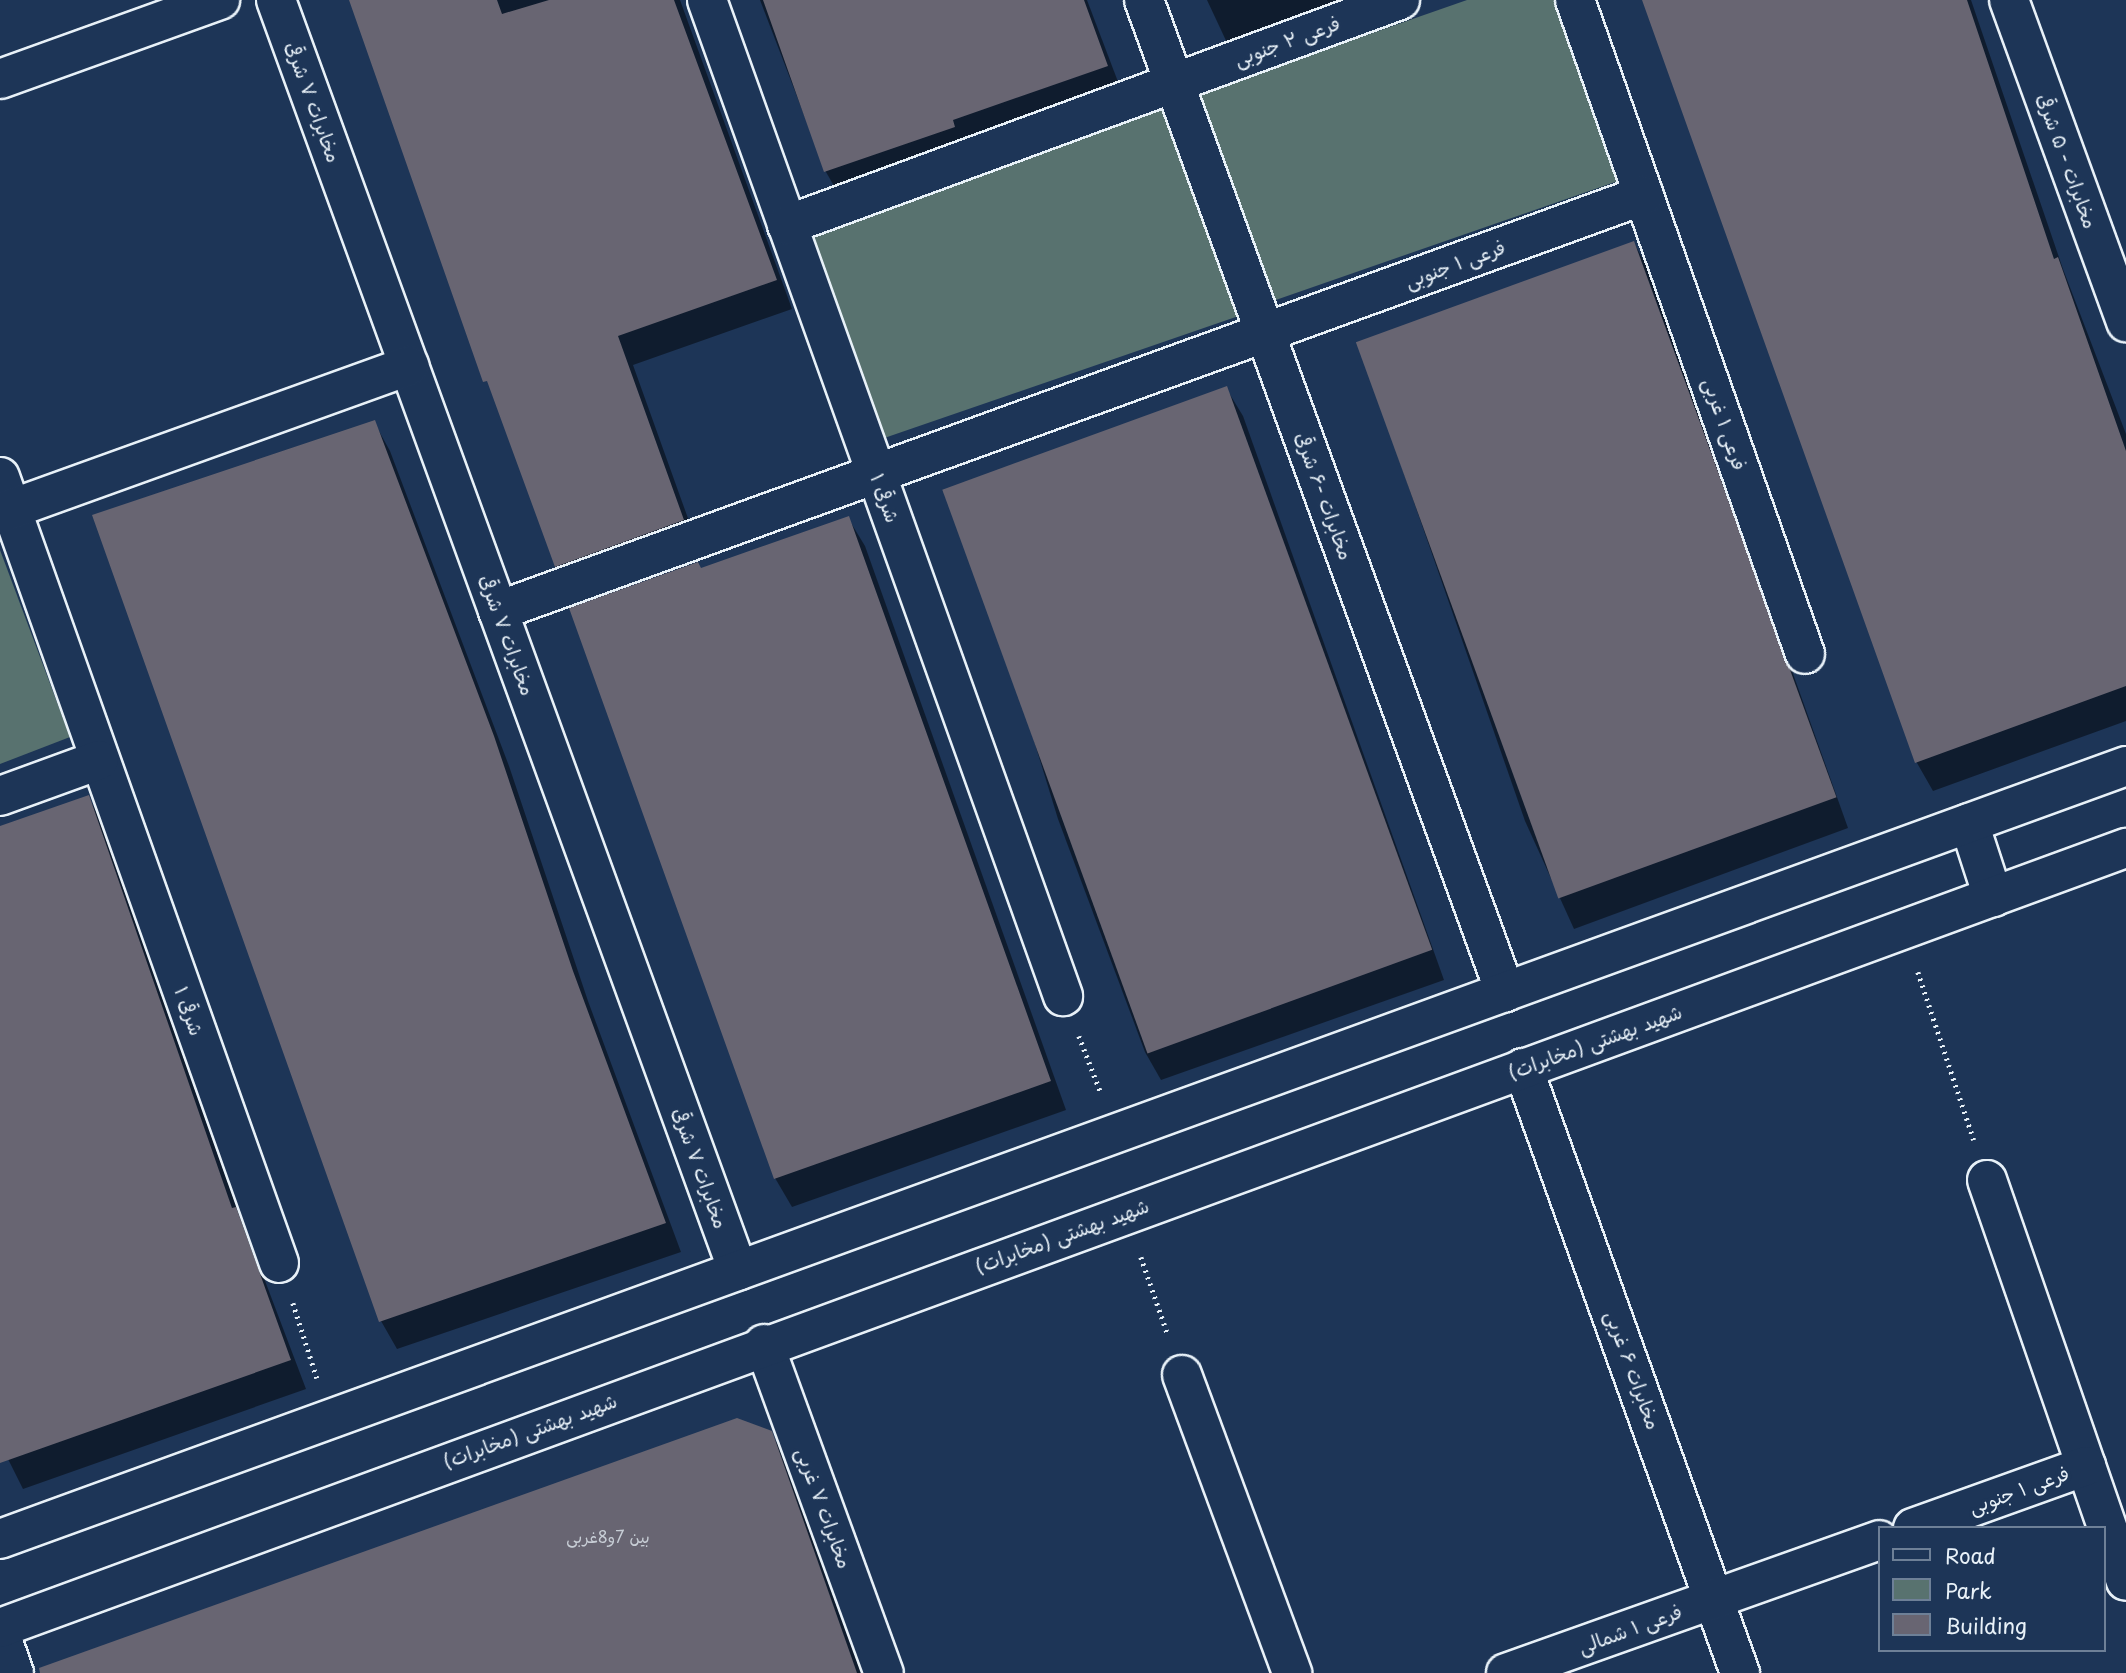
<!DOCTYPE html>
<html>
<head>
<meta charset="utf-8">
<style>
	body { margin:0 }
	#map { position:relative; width:2126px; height:1673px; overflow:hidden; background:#1d3557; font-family:"Playpen Sans","Playpen Sans Arabic",sans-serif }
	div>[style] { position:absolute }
	.green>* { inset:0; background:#58726f; transform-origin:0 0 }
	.shadow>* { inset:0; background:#0007 }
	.building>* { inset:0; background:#686572; transform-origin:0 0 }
	.path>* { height:4.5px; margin-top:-2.25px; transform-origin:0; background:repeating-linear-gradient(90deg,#e8f1f8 0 2px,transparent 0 7px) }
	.roads { filter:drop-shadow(2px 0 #e8f1f8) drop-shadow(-2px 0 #e8f1f8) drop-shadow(0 2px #e8f1f8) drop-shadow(0 -2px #e8f1f8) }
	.street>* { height:38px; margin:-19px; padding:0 19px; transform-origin:19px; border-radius:19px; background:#1d3557 }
	.secondary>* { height:38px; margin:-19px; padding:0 19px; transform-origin:19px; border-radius:19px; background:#1d3557 }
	span { translate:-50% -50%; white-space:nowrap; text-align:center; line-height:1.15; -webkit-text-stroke:7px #1d3557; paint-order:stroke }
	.number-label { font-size:16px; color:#c8ced6 }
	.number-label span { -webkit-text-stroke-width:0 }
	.street-label { font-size:19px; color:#e8f1f8 }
	.legend { position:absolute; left:1878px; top:1526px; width:228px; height:126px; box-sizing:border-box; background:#1d3557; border:2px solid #6e8097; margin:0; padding:9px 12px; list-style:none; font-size:21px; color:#e8f1f8 }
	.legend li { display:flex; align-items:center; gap:14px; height:35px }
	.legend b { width:35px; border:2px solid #6e8097 }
</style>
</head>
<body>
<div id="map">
	<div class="green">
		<i style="clip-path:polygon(1467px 0,1558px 0,1621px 180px,1264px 304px,1192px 96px)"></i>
		<i style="left:1167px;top:108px;width:220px;height:377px;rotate:71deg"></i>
		<i style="clip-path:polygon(0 550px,70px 737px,0 764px)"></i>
	</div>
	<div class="shadow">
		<i style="clip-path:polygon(351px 0,680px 0,792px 309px,633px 365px,699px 549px,573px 595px,556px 566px)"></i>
		<i style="clip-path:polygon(760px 0,1087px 0,1123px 95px,842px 200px,826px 172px)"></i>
		<i style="clip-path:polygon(1207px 0,1417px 0,1236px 62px)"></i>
		<i style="clip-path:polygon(1644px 0,1971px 0,2063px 269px,2126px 434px,2126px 721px,1933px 791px,1917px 763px)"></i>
		<i style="clip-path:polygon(1634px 243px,1650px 272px,1848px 828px,1574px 929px,1525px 821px,1359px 344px)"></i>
		<i style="clip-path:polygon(1226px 388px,1243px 416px,1444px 980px,1161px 1080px,1145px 1052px,1058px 819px,1031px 731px)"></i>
		<i style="clip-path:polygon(374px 422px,390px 451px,509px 766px,588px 1001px,681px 1252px,397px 1349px,381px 1321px,94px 516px)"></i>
		<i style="clip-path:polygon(848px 518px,865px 546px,1066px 1110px,792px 1207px,775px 1178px)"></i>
		<i style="clip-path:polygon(88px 797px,104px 825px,242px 1220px,306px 1389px,23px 1489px,0 1443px,0 828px)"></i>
		<i style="clip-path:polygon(771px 1433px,803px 1487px,867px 1673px,95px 1673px)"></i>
	</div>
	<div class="building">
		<i style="clip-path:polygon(349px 0,497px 0,502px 14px,549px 0,674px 0,777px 280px,618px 336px,684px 520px,555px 567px,487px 381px,483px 382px)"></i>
		<i style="clip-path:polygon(763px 0,1084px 0,1108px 66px,953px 120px,955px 127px,824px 172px)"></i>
		<i style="clip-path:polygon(1642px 0,1967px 0,2054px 259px,2058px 257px,2126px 451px,2126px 686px,1915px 763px)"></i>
		<i style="left:1634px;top:241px;width:592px;height:296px;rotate:70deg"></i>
		<i style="left:1227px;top:386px;width:600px;height:303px;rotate:70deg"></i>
		<i style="clip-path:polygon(375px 420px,494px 736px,573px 971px,666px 1223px,379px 1322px,92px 515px)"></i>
		<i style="clip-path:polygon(849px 516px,1051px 1081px,774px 1179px,569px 608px,698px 562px,701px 568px)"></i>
		<i style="clip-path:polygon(89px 795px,232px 1208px,236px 1207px,291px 1360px,0 1463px,0 826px)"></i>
		<i style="clip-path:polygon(737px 1418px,772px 1431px,857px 1673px,40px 1673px,39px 1668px)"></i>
	</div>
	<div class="path">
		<i style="left:1918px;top:972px;width:177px;rotate:71.6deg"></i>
		<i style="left:1079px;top:1036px;width:61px;rotate:68.9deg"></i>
		<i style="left:1141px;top:1257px;width:83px;rotate:70.9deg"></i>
		<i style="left:293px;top:1303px;width:79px;rotate:72.3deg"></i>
	</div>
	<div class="roads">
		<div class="street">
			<i style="left:276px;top:0;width:1352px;rotate:70.02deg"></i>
			<i style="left:707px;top:0;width:1058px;rotate:70.33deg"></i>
			<i style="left:1144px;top:0;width:1056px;rotate:70deg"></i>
			<i style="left:1575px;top:0;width:693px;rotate:70.62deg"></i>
			<i style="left:2009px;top:0;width:343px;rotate:70deg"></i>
			<i style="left:0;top:79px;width:234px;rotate:-19.8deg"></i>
			<i style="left:787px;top:225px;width:653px;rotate:-20.16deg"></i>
			<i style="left:0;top:477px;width:834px;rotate:70.46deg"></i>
			<i style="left:0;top:513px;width:435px;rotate:-19.8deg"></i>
			<i style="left:498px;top:611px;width:1219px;rotate:-19.95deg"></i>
			<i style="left:0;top:796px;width:105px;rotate:-20deg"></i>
			<i style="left:1523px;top:1068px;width:643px;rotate:70.27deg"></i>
			<i style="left:1987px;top:1180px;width:424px;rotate:70.9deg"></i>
			<i style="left:764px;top:1344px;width:350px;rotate:70deg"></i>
			<i style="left:1182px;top:1375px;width:318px;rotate:69.7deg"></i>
			<i style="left:1913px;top:1528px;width:184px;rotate:-19.7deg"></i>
			<i style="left:0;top:1633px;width:42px;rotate:70.7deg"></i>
			<i style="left:1506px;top:1673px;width:396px;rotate:-19.6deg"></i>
		</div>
		<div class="secondary">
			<i style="left:1969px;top:823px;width:78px;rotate:72deg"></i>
			<i style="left:0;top:1539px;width:2262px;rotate:-19.98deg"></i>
			<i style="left:0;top:1628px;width:2265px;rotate:-20.15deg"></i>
		</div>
	</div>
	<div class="number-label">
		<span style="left:608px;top:1536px">بین 7و8غربی</span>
	</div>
	<div class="street-label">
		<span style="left:1287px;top:41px;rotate:-20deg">فرعی ۲ جنوبی</span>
		<span style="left:313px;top:102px;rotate:70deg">مخابرات ۷ شرقی</span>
		<span style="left:2067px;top:161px;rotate:70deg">مخابرات - ۵ شرقی</span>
		<span style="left:1455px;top:264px;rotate:-20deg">فرعی ۱ جنوبی</span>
		<span style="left:1725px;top:424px;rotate:71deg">فرعی ۱ غربی</span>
		<span style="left:1324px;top:496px;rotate:70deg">مخابرات -۶ شرقی</span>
		<span style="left:885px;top:498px;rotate:70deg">شرقی ۱</span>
		<span style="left:507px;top:635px;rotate:70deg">مخابرات ۷ شرقی</span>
		<span style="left:189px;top:1011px;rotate:70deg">شرقی ۱</span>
		<span style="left:1595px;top:1042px;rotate:-20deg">شهید بهشتی (مخابرات)</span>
		<span style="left:700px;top:1168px;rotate:70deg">مخابرات ۷ شرقی</span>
		<span style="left:1062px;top:1236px;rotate:-20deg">شهید بهشتی (مخابرات)</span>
		<span style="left:1633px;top:1370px;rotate:70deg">مخابرات ۶ غربی</span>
		<span style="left:530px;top:1431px;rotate:-20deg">شهید بهشتی (مخابرات)</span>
		<span style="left:2019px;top:1490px;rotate:-20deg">فرعی ۱ جنوبی</span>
		<span style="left:824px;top:1508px;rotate:70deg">مخابرات ۷ غربی</span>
		<span style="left:1630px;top:1629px;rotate:-20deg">فرعی ۱ شمالی</span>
	</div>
	<ul class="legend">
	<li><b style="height:9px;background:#1d3557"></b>Road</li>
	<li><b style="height:19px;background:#58726f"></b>Park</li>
	<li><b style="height:19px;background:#686572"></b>Building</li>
	</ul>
</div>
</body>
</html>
